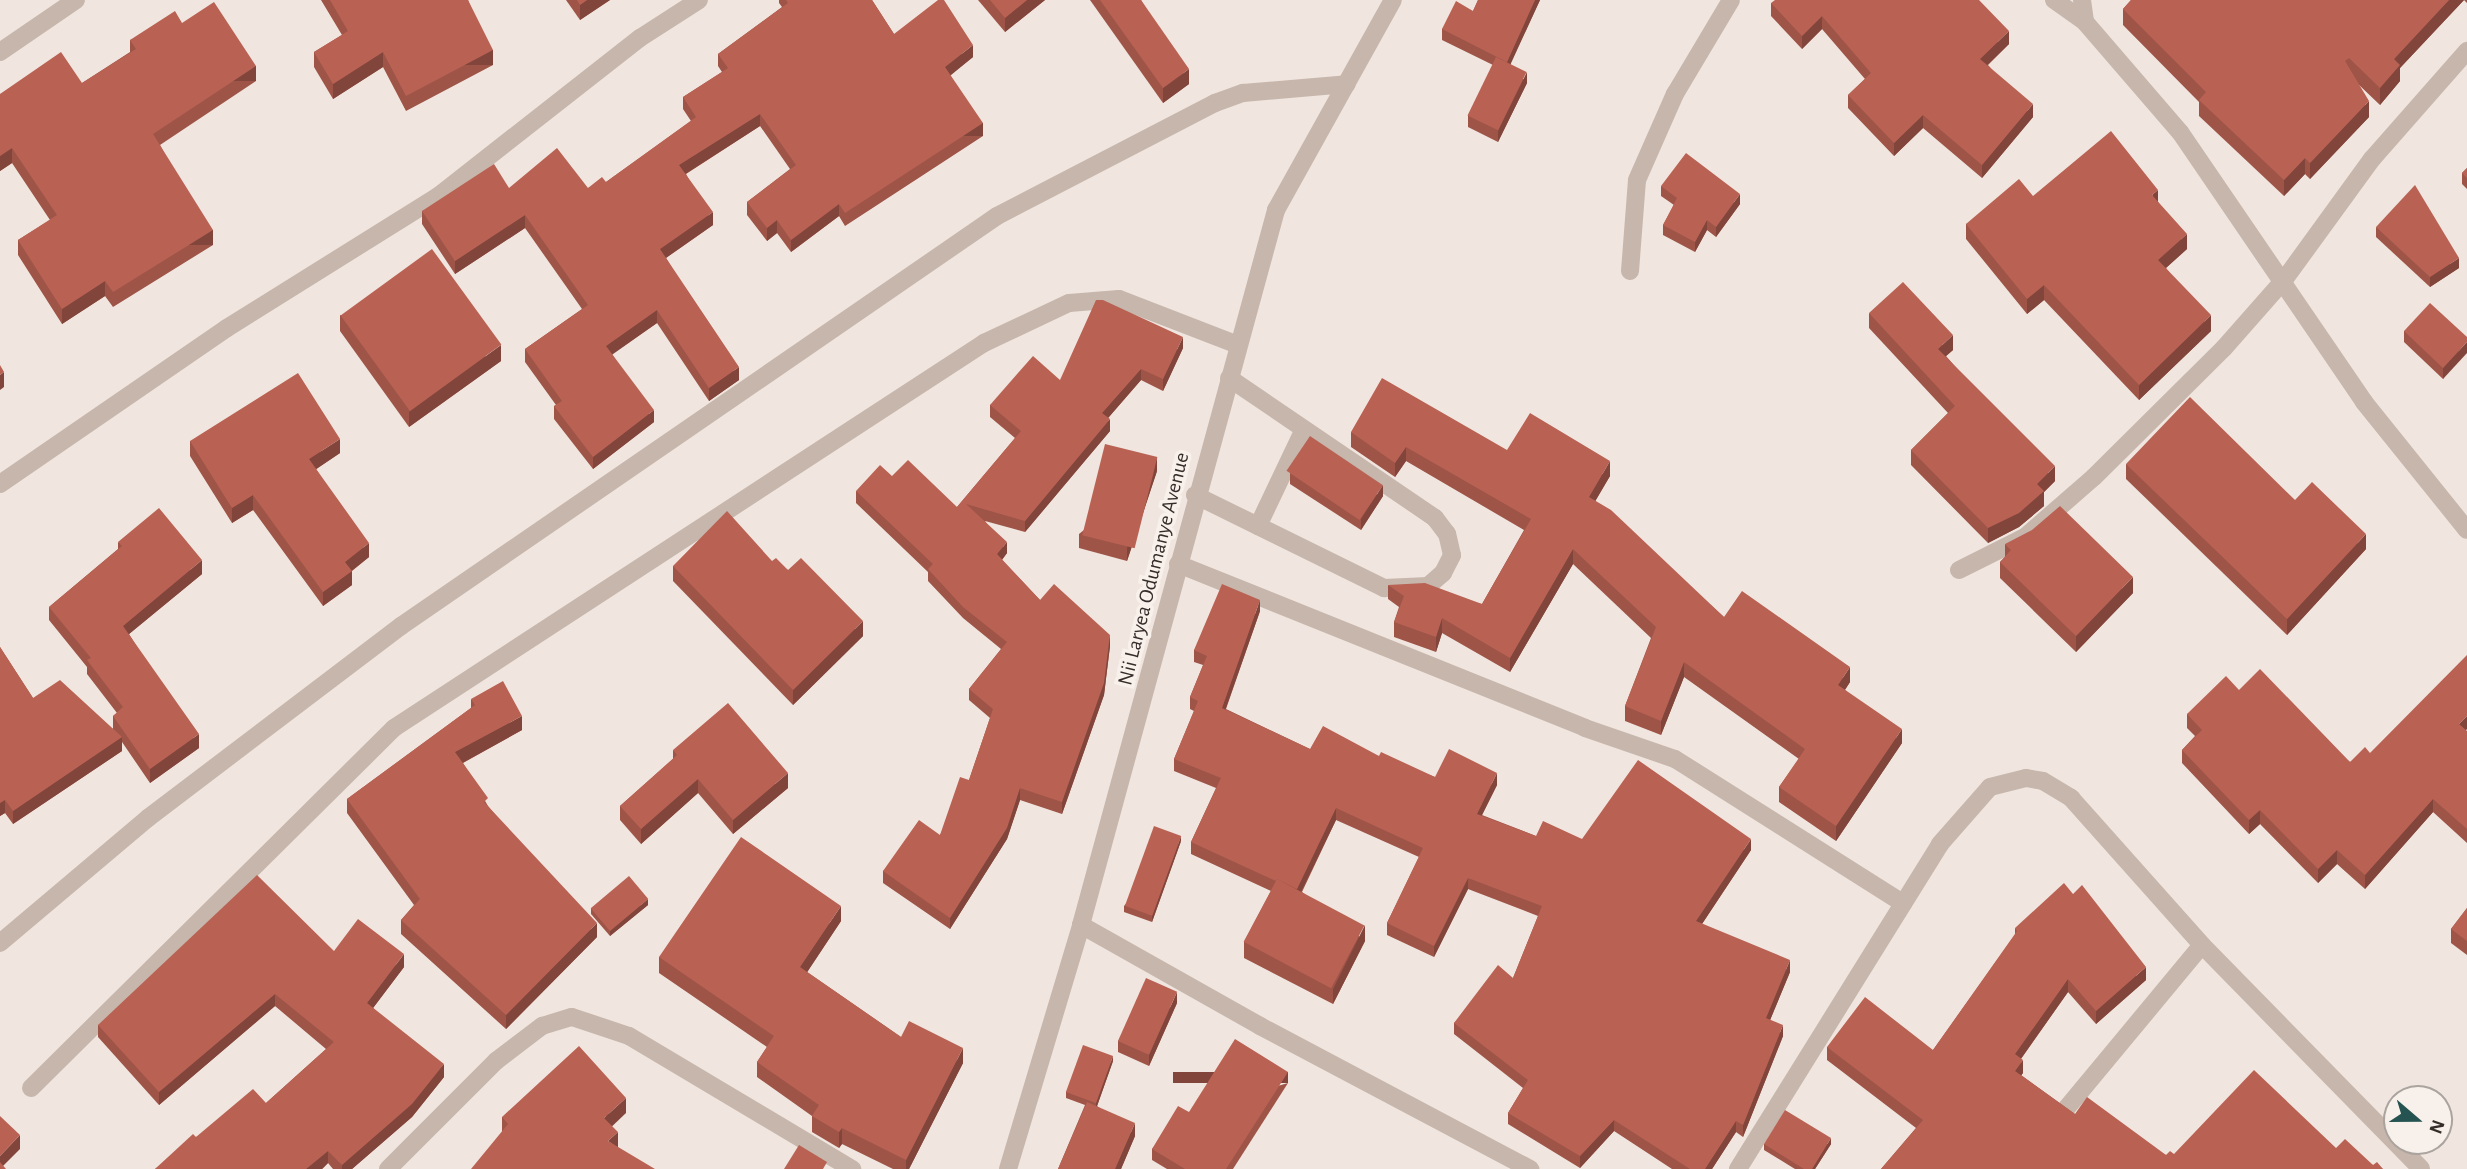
<!DOCTYPE html>
<html>
<head>
<meta charset="utf-8">
<style>
	body { margin:0 }
	#map { position:relative; width:2467px; height:1169px; overflow:hidden; background:#f0e6df; font-family:"Alegreya Sans",sans-serif }
	div>[style] { position:absolute }
	.lane>* { height:18px; margin:-9px; padding:0 9px; transform-origin:9px; border-radius:9px; background:#c7b6ac }
	.street>* { height:18px; margin:-9px; padding:0 9px; transform-origin:9px; border-radius:9px; background:#c7b6ac }
	.wall>* { inset:0; background:#9f5448 }
	.shaded-wall>* { inset:0; background:#82453b; transform-origin:0 0 }
	.building>* { inset:0; background:#b96254; transform-origin:0 0 }
	span { translate:-50% -50%; white-space:nowrap; text-align:center; line-height:1.15; -webkit-text-stroke:7px #f8f1eb; paint-order:stroke }
	.street-label { font-size:21px; color:#362d2a }
	.north { position:absolute; left:2383px; top:1085px; width:70px; height:70px; box-sizing:border-box; background:#f8f1eb; border:2px solid #aaa39e; border-radius:50%; rotate:110deg; font-size:19px; font-weight:700; line-height:28px; text-align:center; color:#362d2a }
	.north::after { content:''; display:block; margin:auto; width:24px; height:32px; background:#245351; clip-path:polygon(50% 0,100% 100%,50% 72%,0 100%) }
</style>
</head>
<body>
<div id="map">
	<div class="lane">
		<i style="left:1195px;top:495px;width:211px;rotate:26.2deg"></i>
		<i style="left:1384px;top:588px;width:44px;rotate:-2.6deg"></i>
		<i style="left:1428px;top:586px;width:20px;rotate:-41deg"></i>
		<i style="left:1443px;top:573px;width:20px;rotate:-63deg"></i>
		<i style="left:1452px;top:555px;width:22px;rotate:-103deg"></i>
		<i style="left:1447px;top:534px;width:20px;rotate:-127deg"></i>
		<i style="left:1435px;top:518px;width:249px;rotate:-145.8deg"></i>
		<i style="left:1258px;top:526px;width:107px;rotate:-64.6deg"></i>
		<i style="left:1178px;top:564px;width:439px;rotate:21.9deg"></i>
		<i style="left:1585px;top:728px;width:95px;rotate:19deg"></i>
		<i style="left:1675px;top:759px;width:270px;rotate:32.3deg"></i>
		<i style="left:2065px;top:1110px;width:214px;rotate:-50.3deg"></i>
	</div>
	<div class="street">
		<i style="left:2054px;top:0;width:38px;rotate:35deg"></i>
		<i style="left:2082px;top:0;width:22px;rotate:82deg"></i>
		<i style="left:2085px;top:22px;width:145px;rotate:49.2deg"></i>
		<i style="left:2180px;top:132px;width:327px;rotate:55.7deg"></i>
		<i style="left:2364px;top:402px;width:164px;rotate:51.2deg"></i>
		<i style="left:0;top:52px;width:92px;rotate:-34.4deg"></i>
		<i style="left:1630px;top:271px;width:91px;rotate:-85.6deg"></i>
		<i style="left:1637px;top:180px;width:94px;rotate:-66.2deg"></i>
		<i style="left:1675px;top:94px;width:109px;rotate:-59.2deg"></i>
		<i style="left:0;top:484px;width:275px;rotate:-34.5deg"></i>
		<i style="left:227px;top:328px;width:248px;rotate:-32deg"></i>
		<i style="left:437px;top:197px;width:258px;rotate:-38.1deg"></i>
		<i style="left:640px;top:38px;width:70px;rotate:-32.8deg"></i>
		<i style="left:1959px;top:570px;width:74px;rotate:-26.6deg"></i>
		<i style="left:2025px;top:537px;width:91px;rotate:-41deg"></i>
		<i style="left:2094px;top:477px;width:183px;rotate:-44.8deg"></i>
		<i style="left:2224px;top:348px;width:91px;rotate:-48.6deg"></i>
		<i style="left:2284px;top:280px;width:150px;rotate:-54deg"></i>
		<i style="left:2372px;top:159px;width:144px;rotate:-48.7deg"></i>
		<i style="left:1081px;top:925px;width:206px;rotate:29.4deg"></i>
		<i style="left:1260px;top:1026px;width:306px;rotate:27.9deg"></i>
		<i style="left:0;top:943px;width:194px;rotate:-40.2deg"></i>
		<i style="left:148px;top:818px;width:318px;rotate:-37.2deg"></i>
		<i style="left:401px;top:626px;width:723px;rotate:-34.52deg"></i>
		<i style="left:997px;top:216px;width:246px;rotate:-27.4deg"></i>
		<i style="left:1215px;top:103px;width:30px;rotate:-20deg"></i>
		<i style="left:1243px;top:93px;width:104px;rotate:-4.9deg"></i>
		<i style="left:31px;top:1088px;width:511px;rotate:-44.76deg"></i>
		<i style="left:394px;top:728px;width:705px;rotate:-33.13deg"></i>
		<i style="left:984px;top:343px;width:94px;rotate:-25.2deg"></i>
		<i style="left:1069px;top:303px;width:50px;rotate:-4.6deg"></i>
		<i style="left:1119px;top:299px;width:128px;rotate:21.1deg"></i>
		<i style="left:388px;top:1169px;width:153px;rotate:-45deg"></i>
		<i style="left:496px;top:1061px;width:58px;rotate:-37.3deg"></i>
		<i style="left:542px;top:1026px;width:31px;rotate:-17deg"></i>
		<i style="left:572px;top:1017px;width:60px;rotate:18.4deg"></i>
		<i style="left:629px;top:1036px;width:260px;rotate:30.8deg"></i>
		<i style="left:1008px;top:1169px;width:255px;rotate:-73.3deg"></i>
		<i style="left:1081px;top:925px;width:741px;rotate:-74.74deg"></i>
		<i style="left:1276px;top:210px;width:240px;rotate:-60.9deg"></i>
		<i style="left:1738px;top:1169px;width:383px;rotate:-58.1deg"></i>
		<i style="left:1940px;top:844px;width:76px;rotate:-48.7deg"></i>
		<i style="left:1990px;top:787px;width:37px;rotate:-14deg"></i>
		<i style="left:2026px;top:778px;width:17px;rotate:10deg"></i>
		<i style="left:2043px;top:781px;width:33px;rotate:31deg"></i>
		<i style="left:2071px;top:798px;width:197px;rotate:48.3deg"></i>
		<i style="left:2202px;top:945px;width:313px;rotate:45.6deg"></i>
	</div>
	<div class="wall">
		<i style="clip-path:polygon(321px 0,468px 0,493px 65px,406px 111px,383px 67px,333px 99px,314px 67px,314px 52px,342px 35px)"></i>
		<i style="clip-path:polygon(566px 0,610px 0,580px 20px)"></i>
		<i style="clip-path:polygon(779px 0,872px 0,894px 34px,973px 57px,950px 75px,983px 136px,845px 226px,839px 216px,791px 252px,777px 233px,767px 241px,747px 215px,747px 202px,790px 169px,760px 126px,686px 174px,713px 225px,666px 258px,739px 380px,709px 401px,657px 323px,612px 354px,654px 422px,593px 469px,554px 419px,554px 406px,556px 405px,525px 362px,525px 349px,582px 309px,525px 228px,455px 274px,422px 224px,422px 211px,509px 188px,588px 188px,606px 182px,691px 121px,683px 109px,683px 97px,722px 72px,718px 66px,718px 54px,782px 7px,779px 3px)"></i>
		<i style="clip-path:polygon(978px 0,1045px 0,1005px 32px)"></i>
		<i style="clip-path:polygon(1090px 0,1141px 0,1189px 84px,1163px 103px)"></i>
		<i style="clip-path:polygon(1478px 0,1540px 0,1510px 64px,1527px 83px,1498px 142px,1468px 127px,1468px 116px,1493px 65px,1442px 40px,1442px 29px,1473px 11px)"></i>
		<i style="clip-path:polygon(2131px 0,2467px 0,2467px 3px,2464px 0,2400px 68px,2400px 81px,2380px 105px,2358px 84px,2369px 117px,2310px 179px,2305px 174px,2284px 196px,2199px 116px,2199px 102px,2123px 25px,2123px 9px)"></i>
		<i style="clip-path:polygon(1771px 3px,2009px 44px,1988px 65px,2033px 117px,1982px 178px,1923px 128px,1894px 156px,1848px 108px,1848px 95px,1865px 79px,1822px 29px,1802px 49px,1771px 16px)"></i>
		<i style="clip-path:polygon(182px 23px,256px 81px,160px 145px,213px 245px,113px 307px,105px 296px,62px 324px,18px 255px,18px 240px,50px 220px,12px 163px,0 171px,0 94px,82px 83px,130px 52px,130px 40px)"></i>
		<i style="clip-path:polygon(2467px 168px,2467px 189px,2462px 184px,2462px 173px)"></i>
		<i style="clip-path:polygon(1661px 186px,1740px 204px,1716px 237px,1707px 230px,1695px 252px,1663px 235px,1663px 225px,1674px 205px,1661px 196px)"></i>
		<i style="clip-path:polygon(2033px 196px,2158px 202px,2187px 249px,2166px 268px,2211px 331px,2139px 400px,2044px 300px,2027px 314px,1966px 239px,1966px 224px)"></i>
		<i style="clip-path:polygon(2376px 227px,2459px 268px,2430px 287px,2376px 237px)"></i>
		<i style="clip-path:polygon(1869px 313px,1953px 350px,1946px 356px,2055px 481px,2044px 492px,2044px 506px,2019px 527px,1988px 543px,1911px 465px,1911px 450px,1948px 413px,1869px 328px)"></i>
		<i style="clip-path:polygon(340px 315px,501px 361px,409px 427px,340px 331px)"></i>
		<i style="clip-path:polygon(2404px 331px,2467px 337px,2443px 379px,2404px 342px)"></i>
		<i style="clip-path:polygon(1183px 348px,1163px 391px,1141px 380px,1108px 418px,1110px 431px,1025px 532px,985px 521px,1007px 553px,1002px 560px,1040px 600px,1110px 646px,1104px 695px,1062px 814px,1020px 800px,1007px 839px,950px 929px,883px 883px,883px 871px,940px 835px,969px 780px,990px 718px,969px 700px,969px 689px,1001px 649px,963px 618px,928px 581px,928px 572px,856px 503px,856px 491px,957px 507px,1015px 438px,990px 417px,990px 405px,1060px 380px)"></i>
		<i style="clip-path:polygon(1351px 432px,1507px 450px,1610px 476px,1595px 501px,1724px 617px,1850px 682px,1845px 690px,1902px 743px,1836px 841px,1779px 802px,1779px 787px,1799px 759px,1684px 677px,1661px 735px,1625px 721px,1625px 706px,1651px 638px,1573px 564px,1510px 672px,1442px 633px,1436px 652px,1394px 637px,1394px 622px,1399px 607px,1388px 599px,1388px 585px,1482px 604px,1524px 530px,1406px 461px,1395px 477px,1351px 447px)"></i>
		<i style="clip-path:polygon(190px 441px,340px 453px,316px 469px,369px 557px,352px 571px,352px 585px,323px 606px,253px 510px,232px 523px,190px 456px)"></i>
		<i style="clip-path:polygon(2126px 464px,2295px 500px,2366px 549px,2287px 635px,2126px 479px)"></i>
		<i style="clip-path:polygon(1157px 471px,1127px 561px,1079px 548px,1079px 534px)"></i>
		<i style="clip-path:polygon(1290px 473px,1383px 496px,1361px 530px,1290px 484px)"></i>
		<i style="clip-path:polygon(118px 542px,202px 574px,129px 634px,199px 748px,150px 783px,122px 742px,122px 751px,13px 824px,5px 813px,0 816px,0 647px,33px 698px,113px 729px,113px 716px,117px 713px,87px 674px,87px 667px,49px 620px,49px 607px,118px 549px)"></i>
		<i style="clip-path:polygon(2005px 544px,2133px 593px,2076px 652px,2000px 578px,2000px 562px,2005px 557px)"></i>
		<i style="clip-path:polygon(772px 561px,788px 570px,863px 636px,793px 705px,673px 581px,673px 566px)"></i>
		<i style="clip-path:polygon(1260px 611px,1226px 709px,1310px 749px,1379px 756px,1435px 777px,1497px 785px,1482px 815px,1536px 836px,1751px 850px,1702px 924px,1790px 972px,1770px 1020px,1783px 1036px,1743px 1137px,1736px 1132px,1712px 1169px,1672px 1169px,1614px 1131px,1580px 1168px,1508px 1124px,1508px 1113px,1523px 1088px,1454px 1034px,1454px 1023px,1513px 978px,1538px 916px,1468px 889px,1434px 957px,1387px 935px,1387px 923px,1419px 857px,1336px 820px,1302px 892px,1365px 941px,1333px 1004px,1244px 958px,1244px 942px,1271px 891px,1191px 854px,1191px 842px,1216px 788px,1174px 771px,1174px 759px,1194px 711px,1190px 709px,1190px 697px,1203px 665px,1194px 662px,1194px 650px)"></i>
		<i style="clip-path:polygon(2239px 690px,2350px 762px,2370px 753px,2466px 731px,2467px 731px,2467px 843px,2433px 812px,2365px 889px,2337px 864px,2318px 883px,2260px 824px,2249px 834px,2182px 763px,2182px 750px,2195px 736px,2187px 728px,2187px 714px)"></i>
		<i style="clip-path:polygon(471px 699px,522px 730px,463px 763px,488px 806px,597px 937px,506px 1029px,401px 934px,401px 920px,414px 905px,347px 813px,347px 799px,471px 708px)"></i>
		<i style="clip-path:polygon(673px 750px,788px 788px,733px 834px,698px 793px,641px 844px,620px 820px,620px 806px,673px 759px)"></i>
		<i style="clip-path:polygon(1181px 841px,1152px 922px,1124px 912px,1124px 906px)"></i>
		<i style="clip-path:polygon(648px 905px,610px 936px,591px 914px,591px 908px)"></i>
		<i style="clip-path:polygon(2467px 908px,2467px 955px,2451px 943px,2451px 929px)"></i>
		<i style="clip-path:polygon(841px 921px,807px 972px,901px 1037px,963px 1063px,909px 1169px,893px 1169px,842px 1144px,839px 1148px,812px 1132px,812px 1116px,757px 1077px,757px 1062px,767px 1047px,659px 973px,659px 957px)"></i>
		<i style="clip-path:polygon(2015px 928px,2146px 980px,2096px 1024px,2068px 992px,2021px 1059px,2023px 1073px,2021px 1075px,2075px 1114px,2166px 1155px,2174px 1154px,2336px 1148px,2373px 1165px,2383px 1169px,1881px 1169px,1916px 1128px,1827px 1060px,1827px 1047px,1933px 1050px,2015px 935px)"></i>
		<i style="clip-path:polygon(334px 951px,404px 967px,373px 1008px,444px 1077px,412px 1117px,352px 1169px,333px 1169px,328px 1163px,322px 1169px,155px 1169px,196px 1137px,266px 1103px,326px 1049px,275px 1006px,159px 1105px,98px 1037px,98px 1025px)"></i>
		<i style="clip-path:polygon(1177px 1003px,1149px 1066px,1118px 1052px,1118px 1041px)"></i>
		<i style="clip-path:polygon(1113px 1061px,1097px 1106px,1135px 1136px,1121px 1169px,1058px 1169px,1085px 1105px,1066px 1098px,1066px 1092px)"></i>
		<i style="clip-path:polygon(1288px 1083px,1233px 1169px,1167px 1169px,1152px 1160px,1152px 1149px,1189px 1112px)"></i>
		<i style="clip-path:polygon(626px 1113px,502px 1132px,502px 1117px)"></i>
		<i style="clip-path:polygon(1764px 1144px,1831px 1144px,1815px 1169px,1795px 1169px,1764px 1150px)"></i>
	</div>
	<div class="shaded-wall">
		<i style="clip-path:polygon(587px 0,610px 0,580px 20px,580px 5px)"></i>
		<i style="clip-path:polygon(1027px 0,1045px 0,1005px 32px,1005px 18px)"></i>
		<i style="clip-path:polygon(1535px 0,1540px 0,1507px 72px,1507px 62px)"></i>
		<i style="clip-path:polygon(2449px 0,2464px 0,2400px 68px,2400px 81px,2380px 105px,2380px 88px,2394px 59px)"></i>
		<i style="clip-path:polygon(1822px 16px,1822px 29px,1802px 49px,1802px 36px)"></i>
		<i style="clip-path:polygon(2009px 31px,2009px 44px,1980px 72px,1980px 59px)"></i>
		<i style="clip-path:polygon(973px 45px,973px 57px,945px 80px,945px 67px)"></i>
		<i style="left:493px;top:50px;width:15px;height:98px;rotate:90deg"></i>
		<i style="clip-path:polygon(383px 52px,383px 67px,333px 99px,333px 84px)"></i>
		<i style="left:256px;top:66px;width:15px;height:123px;rotate:90deg"></i>
		<i style="clip-path:polygon(1189px 69px,1189px 84px,1163px 103px,1163px 88px)"></i>
		<i style="clip-path:polygon(1527px 72px,1527px 83px,1498px 142px,1498px 131px)"></i>
		<i style="clip-path:polygon(2369px 101px,2369px 117px,2310px 179px,2310px 163px)"></i>
		<i style="clip-path:polygon(2033px 104px,2033px 117px,1982px 178px,1982px 165px)"></i>
		<i style="clip-path:polygon(760px 114px,760px 126px,679px 178px,679px 165px)"></i>
		<i style="clip-path:polygon(1923px 115px,1923px 128px,1894px 156px,1894px 143px)"></i>
		<i style="left:983px;top:123px;width:13px;height:165px;rotate:90deg"></i>
		<i style="clip-path:polygon(12px 148px,12px 163px,0 171px,0 156px)"></i>
		<i style="clip-path:polygon(2305px 158px,2305px 174px,2284px 196px,2284px 180px)"></i>
		<i style="clip-path:polygon(2158px 190px,2158px 205px,2152px 195px)"></i>
		<i style="clip-path:polygon(1740px 194px,1740px 204px,1716px 237px,1716px 227px)"></i>
		<i style="clip-path:polygon(839px 204px,839px 216px,791px 252px,791px 240px)"></i>
		<i style="clip-path:polygon(713px 212px,713px 225px,660px 262px,660px 249px)"></i>
		<i style="clip-path:polygon(525px 215px,525px 228px,455px 274px,455px 261px)"></i>
		<i style="clip-path:polygon(777px 220px,777px 233px,767px 241px,767px 228px)"></i>
		<i style="clip-path:polygon(1707px 220px,1707px 230px,1695px 252px,1695px 242px)"></i>
		<i style="left:213px;top:230px;width:15px;height:118px;rotate:90deg"></i>
		<i style="clip-path:polygon(2187px 234px,2187px 249px,2158px 275px,2158px 260px)"></i>
		<i style="clip-path:polygon(2459px 258px,2459px 268px,2430px 287px,2430px 277px)"></i>
		<i style="clip-path:polygon(105px 281px,105px 296px,62px 324px,62px 309px)"></i>
		<i style="clip-path:polygon(2044px 285px,2044px 300px,2027px 314px,2027px 299px)"></i>
		<i style="clip-path:polygon(657px 310px,657px 323px,606px 359px,606px 346px)"></i>
		<i style="clip-path:polygon(2211px 315px,2211px 331px,2139px 400px,2139px 385px)"></i>
		<i style="clip-path:polygon(1953px 335px,1953px 350px,1938px 363px,1938px 349px)"></i>
		<i style="clip-path:polygon(1183px 337px,1183px 348px,1163px 391px,1163px 379px)"></i>
		<i style="clip-path:polygon(2467px 342px,2467px 353px,2443px 379px,2443px 368px)"></i>
		<i style="clip-path:polygon(501px 345px,501px 361px,409px 427px,409px 412px)"></i>
		<i style="clip-path:polygon(739px 367px,739px 380px,709px 401px,709px 388px)"></i>
		<i style="clip-path:polygon(1141px 369px,1141px 380px,1102px 425px,1102px 413px)"></i>
		<i style="clip-path:polygon(4px 372px,4px 387px,0 390px,0 375px)"></i>
		<i style="clip-path:polygon(654px 410px,654px 422px,593px 469px,593px 457px)"></i>
		<i style="clip-path:polygon(1110px 419px,1110px 431px,1025px 532px,1025px 521px)"></i>
		<i style="clip-path:polygon(340px 439px,340px 453px,309px 474px,309px 459px)"></i>
		<i style="clip-path:polygon(1406px 447px,1406px 461px,1395px 477px,1395px 463px)"></i>
		<i style="clip-path:polygon(1157px 457px,1157px 471px,1127px 561px,1127px 548px)"></i>
		<i style="clip-path:polygon(1610px 461px,1610px 476px,1589px 512px,1589px 497px)"></i>
		<i style="clip-path:polygon(2055px 466px,2055px 481px,2044px 492px,2044px 506px,2019px 527px,1988px 543px,1988px 528px,2037px 484px)"></i>
		<i style="clip-path:polygon(1383px 485px,1383px 496px,1361px 530px,1361px 519px)"></i>
		<i style="clip-path:polygon(253px 495px,253px 510px,232px 523px,232px 508px)"></i>
		<i style="clip-path:polygon(2366px 534px,2366px 549px,2287px 635px,2287px 619px)"></i>
		<i style="clip-path:polygon(1007px 542px,1007px 553px,997px 566px,997px 554px)"></i>
		<i style="clip-path:polygon(369px 543px,369px 557px,345px 576px,345px 562px)"></i>
		<i style="clip-path:polygon(1573px 549px,1573px 564px,1510px 672px,1510px 658px)"></i>
		<i style="clip-path:polygon(202px 560px,202px 574px,123px 639px,123px 626px)"></i>
		<i style="clip-path:polygon(352px 571px,352px 585px,323px 606px,323px 592px)"></i>
		<i style="clip-path:polygon(2133px 577px,2133px 593px,2076px 652px,2076px 636px)"></i>
		<i style="clip-path:polygon(1260px 600px,1260px 611px,1222px 719px,1222px 708px)"></i>
		<i style="clip-path:polygon(1442px 618px,1442px 633px,1436px 652px,1436px 637px)"></i>
		<i style="clip-path:polygon(863px 621px,863px 636px,793px 705px,793px 690px)"></i>
		<i style="clip-path:polygon(1110px 635px,1110px 646px,1104px 695px,1062px 814px,1062px 802px)"></i>
		<i style="clip-path:polygon(1684px 662px,1684px 677px,1661px 735px,1661px 721px)"></i>
		<i style="clip-path:polygon(1850px 667px,1850px 682px,1838px 700px,1838px 685px)"></i>
		<i style="clip-path:polygon(522px 716px,522px 730px,455px 767px,455px 752px)"></i>
		<i style="clip-path:polygon(2467px 716px,2467px 729px,2459px 738px,2459px 724px)"></i>
		<i style="clip-path:polygon(1902px 729px,1902px 743px,1836px 841px,1836px 826px)"></i>
		<i style="clip-path:polygon(199px 734px,199px 748px,150px 783px,150px 769px)"></i>
		<i style="clip-path:polygon(122px 737px,122px 751px,13px 824px,13px 811px)"></i>
		<i style="clip-path:polygon(788px 773px,788px 788px,733px 834px,733px 820px)"></i>
		<i style="clip-path:polygon(1497px 773px,1497px 785px,1477px 825px,1477px 814px)"></i>
		<i style="clip-path:polygon(698px 779px,698px 793px,641px 844px,641px 829px)"></i>
		<i style="clip-path:polygon(1020px 788px,1020px 800px,1007px 839px,950px 929px,950px 918px)"></i>
		<i style="clip-path:polygon(2433px 799px,2433px 812px,2365px 889px,2365px 875px)"></i>
		<i style="clip-path:polygon(5px 800px,5px 813px,0 816px,0 803px)"></i>
		<i style="clip-path:polygon(1336px 808px,1336px 820px,1296px 902px,1296px 891px)"></i>
		<i style="clip-path:polygon(2260px 810px,2260px 824px,2249px 834px,2249px 820px)"></i>
		<i style="clip-path:polygon(1181px 836px,1181px 841px,1152px 922px,1152px 916px)"></i>
		<i style="clip-path:polygon(1751px 839px,1751px 850px,1696px 933px,1696px 921px)"></i>
		<i style="clip-path:polygon(2337px 850px,2337px 864px,2318px 883px,2318px 869px)"></i>
		<i style="clip-path:polygon(1468px 878px,1468px 889px,1434px 957px,1434px 946px)"></i>
		<i style="clip-path:polygon(648px 899px,648px 905px,610px 936px,610px 931px)"></i>
		<i style="clip-path:polygon(841px 906px,841px 921px,800px 983px,800px 967px)"></i>
		<i style="clip-path:polygon(597px 923px,597px 937px,506px 1029px,506px 1015px)"></i>
		<i style="clip-path:polygon(1365px 925px,1365px 941px,1333px 1004px,1333px 989px)"></i>
		<i style="clip-path:polygon(404px 954px,404px 967px,367px 1016px,367px 1003px)"></i>
		<i style="clip-path:polygon(1790px 960px,1790px 972px,1766px 1030px,1766px 1018px)"></i>
		<i style="clip-path:polygon(2146px 967px,2146px 980px,2096px 1024px,2096px 1011px)"></i>
		<i style="clip-path:polygon(2068px 979px,2068px 992px,2015px 1067px,2015px 1054px)"></i>
		<i style="clip-path:polygon(1177px 992px,1177px 1003px,1149px 1066px,1149px 1055px)"></i>
		<i style="clip-path:polygon(275px 994px,275px 1006px,159px 1105px,159px 1092px)"></i>
		<i style="clip-path:polygon(1783px 1025px,1783px 1036px,1743px 1137px,1743px 1125px)"></i>
		<i style="clip-path:polygon(963px 1048px,963px 1063px,909px 1169px,906px 1169px,906px 1160px)"></i>
		<i style="clip-path:polygon(1113px 1056px,1113px 1061px,1096px 1109px,1096px 1103px)"></i>
		<i style="clip-path:polygon(2023px 1060px,2023px 1073px,2015px 1084px,2015px 1071px)"></i>
		<i style="clip-path:polygon(444px 1064px,444px 1077px,412px 1117px,352px 1169px,342px 1169px,342px 1165px)"></i>
		<i style="left:1288px;top:1072px;width:11px;height:115px;rotate:90deg"></i>
		<i style="clip-path:polygon(626px 1098px,626px 1113px,604px 1134px,604px 1118px)"></i>
		<i style="clip-path:polygon(1614px 1120px,1614px 1131px,1580px 1168px,1580px 1156px)"></i>
		<i style="clip-path:polygon(1736px 1121px,1736px 1132px,1712px 1169px,1705px 1169px)"></i>
		<i style="clip-path:polygon(1135px 1123px,1135px 1136px,1121px 1169px,1115px 1169px)"></i>
		<i style="clip-path:polygon(842px 1128px,842px 1144px,839px 1148px,839px 1132px)"></i>
		<i style="clip-path:polygon(618px 1132px,618px 1148px,608px 1141px)"></i>
		<i style="clip-path:polygon(20px 1135px,20px 1149px,0 1169px,0 1156px)"></i>
		<i style="clip-path:polygon(1831px 1138px,1831px 1144px,1815px 1169px,1812px 1169px)"></i>
		<i style="clip-path:polygon(328px 1151px,328px 1163px,322px 1169px,306px 1169px)"></i>
	</div>
	<div class="building">
		<i style="clip-path:polygon(330px 0,468px 0,493px 50px,406px 96px,383px 52px,333px 84px,314px 52px,348px 31px)"></i>
		<i style="clip-path:polygon(577px 0,587px 0,580px 5px)"></i>
		<i style="clip-path:polygon(786px 0,872px 0,894px 34px,938px 0,944px 0,973px 45px,945px 67px,983px 123px,845px 213px,839px 204px,791px 240px,777px 220px,767px 228px,747px 202px,796px 165px,760px 114px,679px 165px,713px 212px,660px 249px,739px 367px,709px 388px,657px 310px,606px 346px,654px 410px,593px 457px,554px 406px,562px 401px,525px 349px,588px 305px,525px 215px,455px 261px,422px 211px,494px 164px,509px 188px,557px 148px,588px 188px,602px 177px,606px 182px,696px 117px,683px 97px,728px 68px,718px 54px,788px 3px)"></i>
		<i style="clip-path:polygon(990px 0,1027px 0,1005px 18px)"></i>
		<i style="clip-path:polygon(1100px 0,1141px 0,1189px 69px,1163px 88px)"></i>
		<i style="clip-path:polygon(1478px 0,1535px 0,1507px 62px,1442px 29px,1456px 1px,1473px 11px)"></i>
		<i style="clip-path:polygon(1775px 0,1979px 0,2009px 31px,1980px 59px,2033px 104px,1982px 165px,1923px 115px,1894px 143px,1848px 95px,1871px 73px,1822px 16px,1802px 36px,1771px 3px)"></i>
		<i style="clip-path:polygon(2131px 0,2449px 0,2394px 59px,2400px 65px,2380px 88px,2349px 58px,2345px 61px,2369px 101px,2310px 163px,2305px 158px,2284px 180px,2199px 100px,2206px 92px,2123px 9px)"></i>
		<i style="clip-path:polygon(214px 2px,256px 66px,153px 134px,213px 230px,113px 292px,105px 281px,62px 309px,18px 240px,57px 215px,12px 148px,0 156px,0 94px,61px 52px,82px 83px,136px 49px,130px 40px,175px 11px,182px 23px)"></i>
		<i style="left:1496px;top:57px;width:34px;height:65px;rotate:26deg"></i>
		<i style="clip-path:polygon(2111px 131px,2158px 190px,2152px 195px,2187px 234px,2158px 260px,2211px 315px,2139px 385px,2044px 285px,2027px 299px,1966px 224px,2019px 179px,2033px 196px)"></i>
		<i style="clip-path:polygon(1686px 153px,1740px 194px,1716px 227px,1707px 220px,1695px 242px,1663px 225px,1677px 198px,1661px 186px)"></i>
		<i style="clip-path:polygon(2467px 168px,2467px 178px,2462px 173px)"></i>
		<i style="clip-path:polygon(2415px 185px,2459px 258px,2430px 277px,2376px 227px)"></i>
		<i style="left:432px;top:249px;width:118px;height:113px;rotate:54deg"></i>
		<i style="clip-path:polygon(1903px 282px,1953px 335px,1938px 349px,2055px 466px,2037px 484px,2044px 491px,2019px 513px,1988px 528px,1911px 450px,1955px 406px,1869px 313px)"></i>
		<i style="clip-path:polygon(1096px 300px,1103px 300px,1183px 337px,1163px 379px,1141px 369px,1102px 413px,1110px 419px,1025px 521px,966px 504px,1007px 542px,997px 554px,1040px 600px,1054px 584px,1110px 635px,1104px 683px,1062px 802px,1020px 788px,1007px 828px,950px 918px,883px 871px,919px 820px,940px 835px,960px 777px,969px 780px,993px 709px,969px 689px,1007px 642px,963px 607px,928px 569px,933px 564px,856px 491px,880px 465px,892px 476px,908px 460px,957px 507px,1021px 431px,990px 405px,1033px 356px,1060px 380px)"></i>
		<i style="clip-path:polygon(2430px 303px,2467px 337px,2467px 342px,2443px 368px,2404px 331px)"></i>
		<i style="clip-path:polygon(0 365px,4px 372px,0 375px)"></i>
		<i style="clip-path:polygon(298px 373px,340px 439px,309px 459px,369px 543px,345px 562px,352px 571px,323px 592px,253px 495px,232px 508px,190px 441px)"></i>
		<i style="clip-path:polygon(1382px 378px,1507px 450px,1530px 413px,1610px 461px,1589px 497px,1611px 510px,1724px 617px,1742px 591px,1850px 667px,1838px 685px,1902px 729px,1836px 826px,1779px 787px,1805px 749px,1684px 662px,1661px 721px,1625px 706px,1656px 627px,1573px 549px,1510px 658px,1442px 618px,1436px 637px,1394px 622px,1404px 596px,1388px 585px,1425px 583px,1482px 604px,1531px 519px,1406px 447px,1395px 463px,1351px 432px)"></i>
		<i style="clip-path:polygon(2190px 397px,2295px 500px,2312px 482px,2366px 534px,2287px 619px,2126px 464px)"></i>
		<i style="left:1310px;top:436px;width:88px;height:42px;rotate:34deg"></i>
		<i style="left:1105px;top:444px;width:54px;height:94px;rotate:14deg"></i>
		<i style="clip-path:polygon(2060px 506px,2133px 577px,2076px 636px,2000px 562px,2011px 550px,2005px 544px,2032px 530px)"></i>
		<i style="clip-path:polygon(159px 508px,202px 560px,123px 626px,199px 734px,150px 769px,113px 716px,123px 707px,87px 660px,91px 658px,49px 607px,122px 546px,118px 542px)"></i>
		<i style="clip-path:polygon(727px 511px,772px 561px,776px 558px,788px 570px,801px 558px,863px 621px,793px 690px,673px 566px)"></i>
		<i style="clip-path:polygon(1222px 584px,1260px 600px,1222px 708px,1310px 749px,1323px 726px,1379px 756px,1381px 752px,1435px 777px,1449px 749px,1497px 773px,1477px 814px,1536px 836px,1543px 821px,1582px 839px,1638px 760px,1751px 839px,1696px 921px,1790px 960px,1766px 1018px,1783px 1025px,1743px 1125px,1736px 1121px,1705px 1169px,1690px 1169px,1614px 1120px,1580px 1156px,1508px 1113px,1528px 1080px,1454px 1023px,1498px 965px,1513px 978px,1542px 906px,1468px 878px,1434px 946px,1387px 923px,1423px 848px,1336px 808px,1297px 889px,1277px 879px,1276px 881px,1191px 842px,1221px 778px,1174px 759px,1198px 701px,1190px 697px,1207px 656px,1194px 650px)"></i>
		<i style="clip-path:polygon(0 647px,33px 698px,60px 680px,122px 737px,13px 811px,5px 800px,0 803px)"></i>
		<i style="clip-path:polygon(2467px 655px,2467px 716px,2459px 724px,2467px 731px,2467px 829px,2433px 799px,2365px 875px,2337px 850px,2318px 869px,2260px 810px,2249px 820px,2182px 750px,2202px 730px,2187px 714px,2226px 676px,2239px 690px,2260px 669px,2350px 762px,2365px 747px,2370px 753px)"></i>
		<i style="clip-path:polygon(503px 681px,522px 716px,455px 752px,488px 798px,484px 802px,597px 923px,506px 1015px,401px 920px,420px 899px,347px 799px,475px 705px,471px 699px)"></i>
		<i style="clip-path:polygon(728px 703px,788px 773px,733px 820px,698px 779px,641px 829px,620px 806px,677px 755px,673px 750px)"></i>
		<i style="left:1154px;top:826px;width:29px;height:85px;rotate:20deg"></i>
		<i style="clip-path:polygon(741px 837px,841px 906px,800px 967px,901px 1037px,909px 1021px,963px 1048px,906px 1160px,842px 1128px,839px 1132px,812px 1116px,819px 1105px,757px 1062px,774px 1036px,659px 957px)"></i>
		<i style="clip-path:polygon(257px 875px,334px 951px,358px 919px,404px 954px,367px 1003px,444px 1064px,412px 1104px,342px 1165px,328px 1151px,306px 1169px,155px 1169px,193px 1134px,196px 1137px,253px 1089px,266px 1103px,334px 1042px,275px 994px,159px 1092px,98px 1025px)"></i>
		<i style="left:629px;top:876px;width:30px;height:50px;rotate:50deg"></i>
		<i style="left:1277px;top:879px;width:99px;height:71px;rotate:28deg"></i>
		<i style="clip-path:polygon(2064px 883px,2073px 894px,2082px 885px,2146px 967px,2096px 1011px,2068px 979px,2015px 1054px,2023px 1060px,2015px 1071px,2075px 1114px,2087px 1097px,2166px 1155px,2170px 1151px,2174px 1154px,2254px 1070px,2336px 1148px,2345px 1139px,2373px 1165px,2377px 1162px,2383px 1169px,1881px 1169px,1923px 1120px,1827px 1047px,1865px 997px,1933px 1050px,2017px 931px,2015px 928px)"></i>
		<i style="clip-path:polygon(2467px 908px,2467px 941px,2451px 929px)"></i>
		<i style="left:1146px;top:978px;width:34px;height:69px;rotate:24deg"></i>
		<i style="clip-path:polygon(1235px 1039px,1288px 1072px,1226px 1169px,1185px 1169px,1152px 1149px,1178px 1106px,1189px 1112px)"></i>
		<i style="left:1083px;top:1045px;width:32px;height:50px;rotate:20deg"></i>
		<i style="clip-path:polygon(579px 1046px,626px 1098px,604px 1118px,618px 1132px,608px 1141px,655px 1169px,471px 1169px,508px 1124px,502px 1117px)"></i>
		<i style="clip-path:polygon(1087px 1102px,1135px 1123px,1115px 1169px,1058px 1169px)"></i>
		<i style="clip-path:polygon(1785px 1110px,1831px 1138px,1812px 1169px,1804px 1169px,1764px 1144px)"></i>
		<i style="clip-path:polygon(0 1116px,20px 1135px,0 1156px)"></i>
		<i style="clip-path:polygon(799px 1145px,827px 1162px,823px 1169px,784px 1169px)"></i>
		<i style="clip-path:polygon(0 1162px,6px 1169px,0 1169px)"></i>
	</div>
	<div class="street-label">
		<span style="left:1154px;top:569px;rotate:-76deg">Nii Laryea Odumanye Avenue</span>
	</div>
	<div class="north">N</div>
</div>
</body>
</html>
